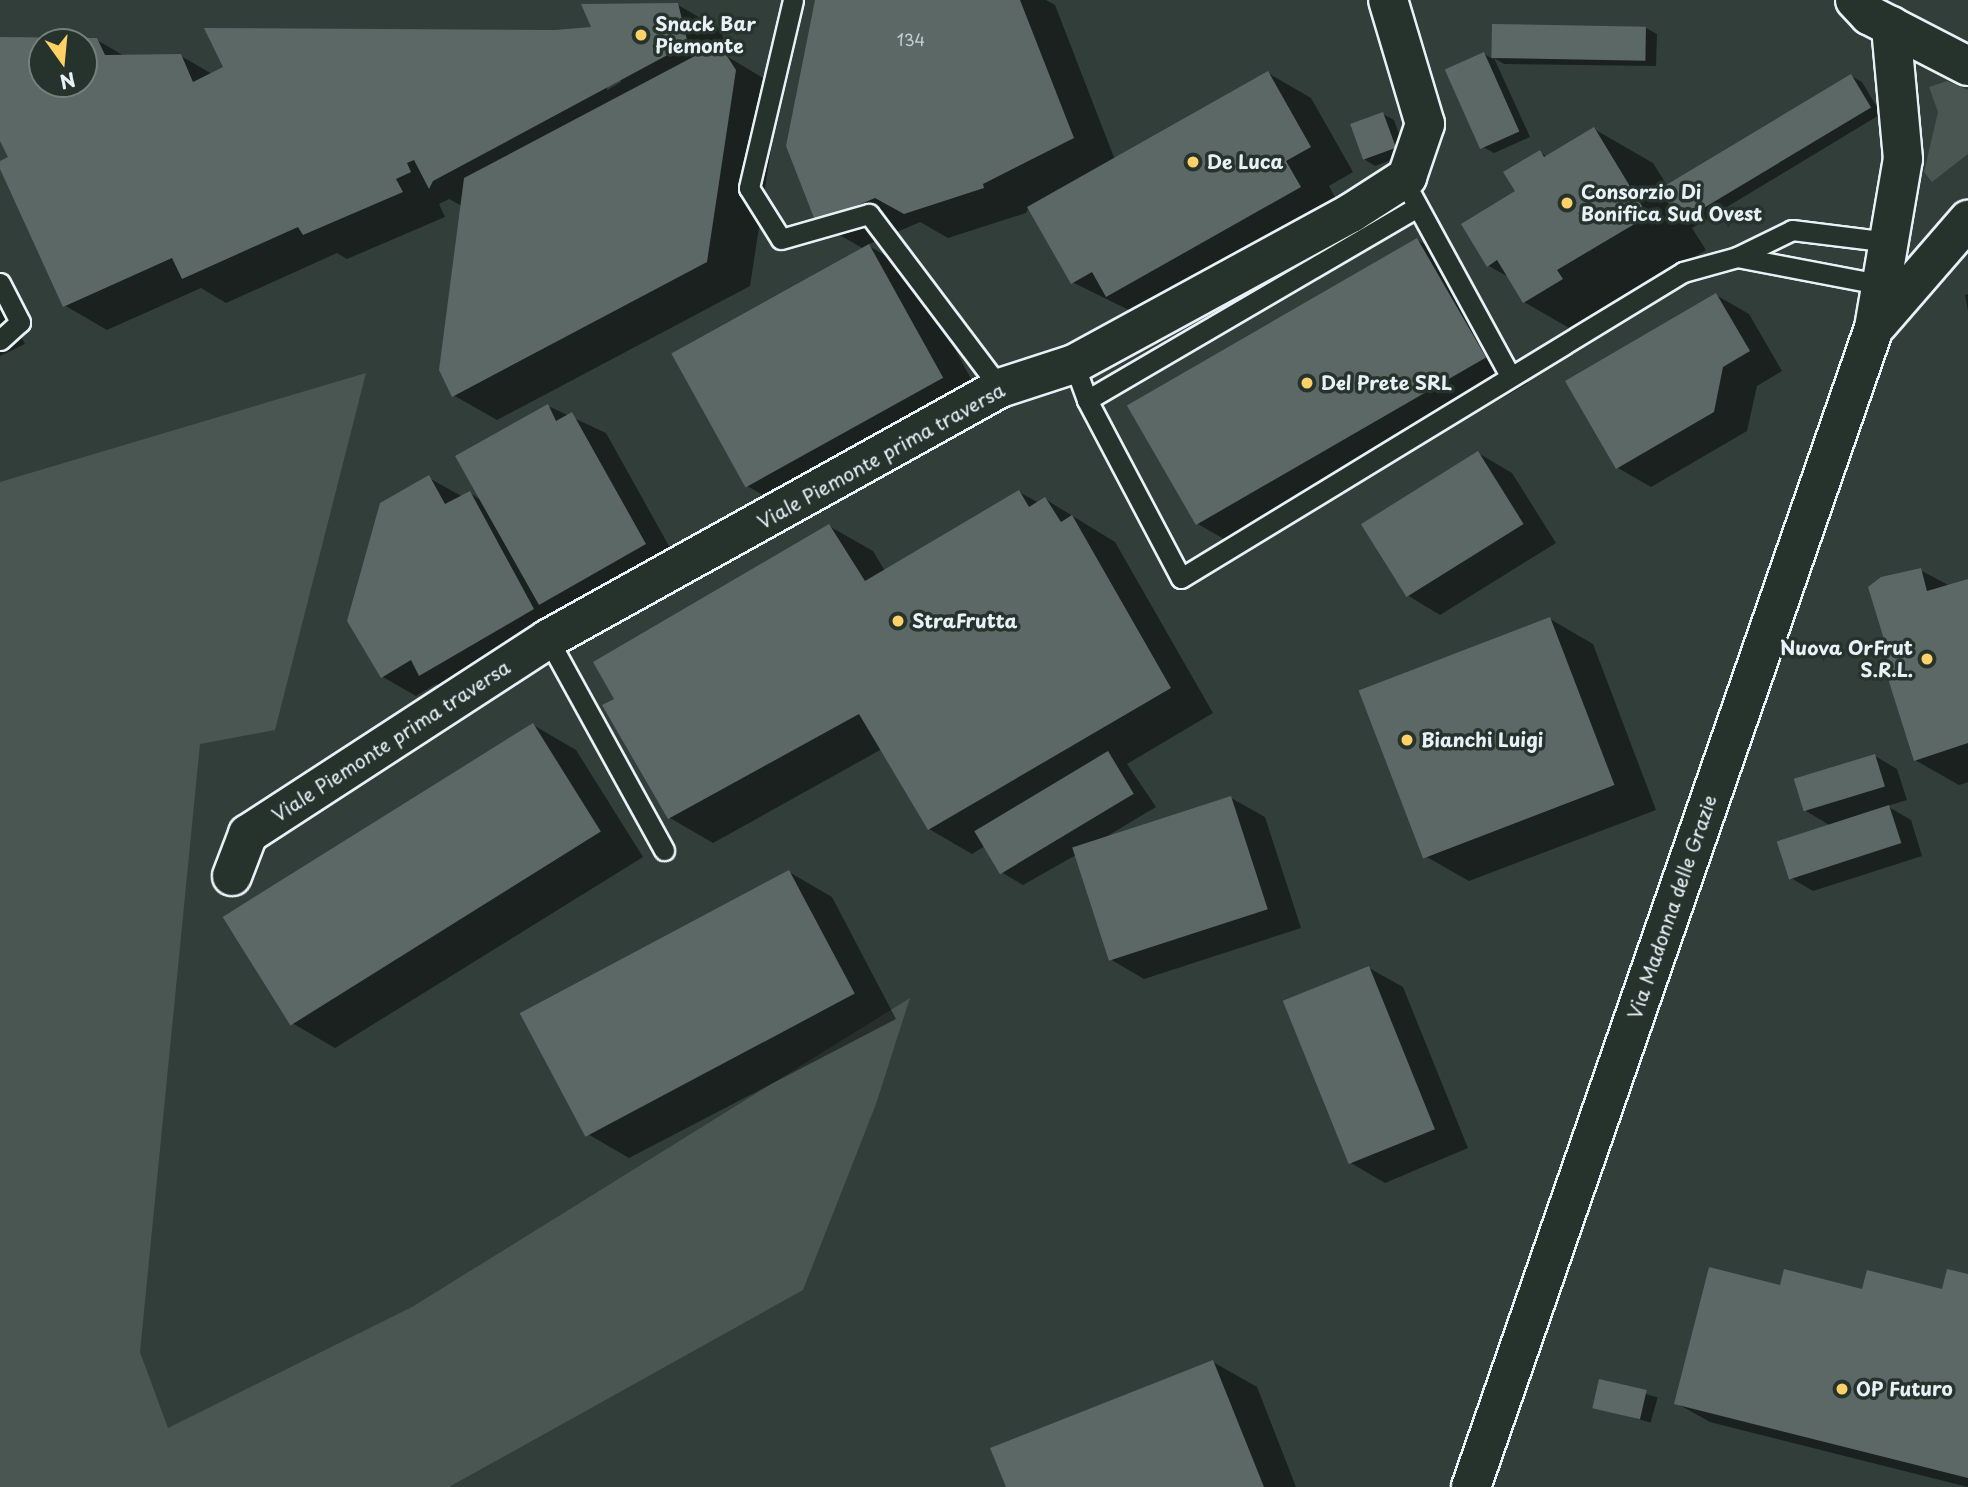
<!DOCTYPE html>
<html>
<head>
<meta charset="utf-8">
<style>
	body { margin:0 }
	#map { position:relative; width:1968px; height:1487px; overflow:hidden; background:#323e39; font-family:"Playpen Sans",sans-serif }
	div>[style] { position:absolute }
	.green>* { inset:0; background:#495651 }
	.shadow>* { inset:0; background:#0007; transform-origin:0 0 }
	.building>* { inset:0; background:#5c6865; transform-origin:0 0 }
	.roads { filter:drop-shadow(2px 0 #e8f1f8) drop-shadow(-2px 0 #e8f1f8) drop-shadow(0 2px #e8f1f8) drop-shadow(0 -2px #e8f1f8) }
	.service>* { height:19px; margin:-9.5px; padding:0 9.5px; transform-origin:9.5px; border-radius:9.5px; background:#26332d }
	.minor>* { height:38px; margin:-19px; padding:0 19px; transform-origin:19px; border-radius:19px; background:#26332d }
	.tertiary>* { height:38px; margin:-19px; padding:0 19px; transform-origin:19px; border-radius:19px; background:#26332d }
	.dots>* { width:19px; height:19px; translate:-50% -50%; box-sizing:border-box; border:4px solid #26332d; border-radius:50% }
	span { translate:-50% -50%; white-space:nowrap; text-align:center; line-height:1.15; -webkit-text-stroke:7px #26332d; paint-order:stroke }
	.number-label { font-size:16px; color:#c5cfd3 }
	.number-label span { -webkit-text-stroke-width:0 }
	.poi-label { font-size:19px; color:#e8f1f8; font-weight:700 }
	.left { translate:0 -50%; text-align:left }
	.right { translate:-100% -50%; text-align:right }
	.street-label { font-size:19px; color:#e8f1f8 }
	.north { position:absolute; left:28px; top:28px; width:70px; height:70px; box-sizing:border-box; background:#26332d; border:2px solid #747f7e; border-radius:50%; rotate:165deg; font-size:19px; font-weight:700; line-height:28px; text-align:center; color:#e8f1f8 }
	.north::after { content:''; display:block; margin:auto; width:24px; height:32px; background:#ffd166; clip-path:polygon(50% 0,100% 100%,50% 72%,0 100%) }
</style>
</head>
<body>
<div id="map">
	<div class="green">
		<i style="clip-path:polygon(1947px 81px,1968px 90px,1968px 154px,1932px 182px,1924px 172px,1938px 112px,1929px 87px)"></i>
		<i style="clip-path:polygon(366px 373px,275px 730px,200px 744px,140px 1352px,168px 1428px,412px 1307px,910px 998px,876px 1104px,803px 1290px,449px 1487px,0 1487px,0 482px)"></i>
	</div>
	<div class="shadow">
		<i style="clip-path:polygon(817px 0,1046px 0,1055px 5px,1115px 160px,1268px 73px,1311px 98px,1353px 172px,1329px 186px,1343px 212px,1151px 321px,1072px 282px,1029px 207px,1026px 213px,948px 238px,920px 222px,867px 245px,913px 271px,984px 403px,787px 509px,744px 484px,864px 249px,817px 222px)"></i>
		<i style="clip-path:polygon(evenodd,678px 5px,721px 30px,728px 57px,768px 81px,779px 97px,750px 286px,497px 420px,453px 395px,462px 206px,449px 199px,439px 204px,445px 217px,347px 259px,337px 253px,226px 303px,201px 288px,107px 330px,64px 305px,0 165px,10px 158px,0 136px,0 39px,97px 40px,126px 57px,181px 56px,212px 74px,594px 28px,678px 5px,42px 42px,84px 42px,84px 84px,42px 84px,42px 42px,678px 5px,620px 79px,621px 82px,607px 90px,607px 86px,620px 79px)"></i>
		<i style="clip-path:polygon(1494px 26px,1646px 28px,1657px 34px,1656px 66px,1504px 64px,1494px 58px,1530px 137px,1494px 153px,1483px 147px,1484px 54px,1493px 59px)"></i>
		<i style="clip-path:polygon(1851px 76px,1862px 82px,1881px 114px,1692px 228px,1706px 250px,1615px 304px,1583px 336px,1524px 302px,1510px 278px,1489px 266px,1517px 191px,1540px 152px,1547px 157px,1594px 129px,1653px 163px,1668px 187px)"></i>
		<i style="clip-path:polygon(1383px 114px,1394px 120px,1406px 154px,1375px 166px,1364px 159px)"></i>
		<i style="clip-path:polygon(1417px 240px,1460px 265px,1528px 383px,1241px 549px,1198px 524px)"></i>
		<i style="clip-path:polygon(1968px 294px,1968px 311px,1965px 295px)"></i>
		<i style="clip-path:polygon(1716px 295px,1749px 314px,1782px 371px,1757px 386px,1747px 431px,1651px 487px,1618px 468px)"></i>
		<i style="clip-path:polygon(0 297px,25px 344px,0 356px)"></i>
		<i style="clip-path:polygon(548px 406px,606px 433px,679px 564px,454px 694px,436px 684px,416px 696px,383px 677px,429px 478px,463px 497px,470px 493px,482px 501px)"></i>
		<i style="clip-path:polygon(1478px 453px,1512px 473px,1556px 543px,1440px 615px,1407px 595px,1363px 525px)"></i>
		<i style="clip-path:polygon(1019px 492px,1039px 503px,1045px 499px,1115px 542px,1213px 713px,1127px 764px,1156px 807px,1104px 838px,1231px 798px,1265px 817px,1301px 928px,1144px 979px,1110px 959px,1076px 855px,1023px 885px,1001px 872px,985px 846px,972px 854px,929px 829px,882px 749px,713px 843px,670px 818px,616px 700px,829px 526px,873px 551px,885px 571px)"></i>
		<i style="clip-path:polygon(1920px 570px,1950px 586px,1968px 581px,1968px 782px,1959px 785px,1915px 760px)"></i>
		<i style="clip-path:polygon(1550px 619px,1593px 644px,1656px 810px,1469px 881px,1425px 856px)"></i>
		<i style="clip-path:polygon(533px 725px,576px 750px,643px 857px,335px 1048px,292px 1023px)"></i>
		<i style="clip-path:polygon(1875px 756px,1897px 769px,1907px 800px,1887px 806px,1911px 820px,1922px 856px,1813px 891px,1791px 878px,1831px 826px,1806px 811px)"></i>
		<i style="clip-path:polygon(789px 872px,832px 897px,896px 1019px,629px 1158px,586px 1133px)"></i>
		<i style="clip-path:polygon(1369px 968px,1403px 987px,1468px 1148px,1385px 1183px,1351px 1163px)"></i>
		<i style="clip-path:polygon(1968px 1276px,1968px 1487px,1710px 1422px,1676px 1403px,1781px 1287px,1943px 1291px)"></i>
		<i style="clip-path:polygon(1213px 1362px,1257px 1387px,1296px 1487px,1007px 1487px)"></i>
		<i style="left:1600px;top:1381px;width:60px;height:26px;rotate:16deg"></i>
	</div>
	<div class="building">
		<i style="clip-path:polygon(815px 0,1020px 0,1074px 138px,983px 184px,984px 188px,904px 214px,875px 198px,816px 223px,786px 146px)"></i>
		<i style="clip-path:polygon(evenodd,678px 3px,688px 44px,433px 181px,429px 189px,414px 160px,407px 163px,411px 172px,396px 179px,403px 192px,303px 235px,298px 227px,182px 279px,172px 258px,63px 307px,0 169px,0 161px,8px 157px,0 141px,0 37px,97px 38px,105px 55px,181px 54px,193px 82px,223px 67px,204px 28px,555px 30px,591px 27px,581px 4px,678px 3px,42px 42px,84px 42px,84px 84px,42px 84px,42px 42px)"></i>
		<i style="left:1492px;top:24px;width:154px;height:34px;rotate:1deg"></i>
		<i style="clip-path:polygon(710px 48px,725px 53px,736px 70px,707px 262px,452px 397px,439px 370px,464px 178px)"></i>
		<i style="left:1484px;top:52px;width:87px;height:43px;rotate:66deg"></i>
		<i style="clip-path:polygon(1268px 71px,1311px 147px,1286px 161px,1301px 187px,1106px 297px,1092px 272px,1071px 284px,1027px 207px)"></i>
		<i style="left:1851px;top:74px;width:39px;height:223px;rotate:59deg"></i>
		<i style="left:1383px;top:112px;width:38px;height:35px;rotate:70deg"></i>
		<i style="clip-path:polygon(1594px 127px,1648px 216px,1557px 270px,1563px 279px,1523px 303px,1497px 260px,1487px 267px,1461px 224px,1515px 191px,1503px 172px,1540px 150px,1544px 157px)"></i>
		<i style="left:1417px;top:238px;width:138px;height:335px;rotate:60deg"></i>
		<i style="left:869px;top:244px;width:153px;height:226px;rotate:61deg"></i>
		<i style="clip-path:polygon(1716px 293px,1750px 351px,1723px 367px,1714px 412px,1616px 469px,1565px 381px)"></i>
		<i style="clip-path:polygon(548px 404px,556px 421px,572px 412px,646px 544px,539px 605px,455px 456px)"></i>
		<i style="left:1478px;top:451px;width:86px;height:138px;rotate:58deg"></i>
		<i style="clip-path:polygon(429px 475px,445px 504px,470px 491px,534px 609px,419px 676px,411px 660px,381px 678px,347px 621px,380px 503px)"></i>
		<i style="clip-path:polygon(1019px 490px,1029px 507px,1045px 497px,1061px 522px,1072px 515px,1171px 688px,928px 830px,859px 714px,668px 819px,602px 705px,614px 699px,593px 662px,829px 524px,865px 581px)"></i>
		<i style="clip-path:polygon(1921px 568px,1927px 591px,1968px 579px,1968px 743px,1914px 761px,1885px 669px,1887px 649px,1868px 587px,1881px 577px)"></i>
		<i style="left:1550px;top:617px;width:180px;height:205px;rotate:69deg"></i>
		<i style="left:533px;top:723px;width:128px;height:366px;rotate:58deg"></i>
		<i style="left:1108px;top:751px;width:50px;height:156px;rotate:59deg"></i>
		<i style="left:1875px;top:754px;width:34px;height:85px;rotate:73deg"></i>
		<i style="left:1231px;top:796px;width:119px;height:167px;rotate:72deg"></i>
		<i style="left:1889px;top:805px;width:40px;height:118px;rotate:72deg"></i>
		<i style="left:789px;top:870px;width:140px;height:305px;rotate:62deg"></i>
		<i style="left:1369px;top:966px;width:176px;height:93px;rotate:68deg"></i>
		<i style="clip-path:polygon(1709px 1267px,1780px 1285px,1784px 1269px,1862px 1289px,1867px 1270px,1942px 1289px,1947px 1269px,1968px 1274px,1968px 1478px,1674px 1404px)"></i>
		<i style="clip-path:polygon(1213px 1360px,1264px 1487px,1006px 1487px,990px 1448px)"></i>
		<i style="left:1599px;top:1379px;width:49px;height:30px;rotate:13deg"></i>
	</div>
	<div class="roads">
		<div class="service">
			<i style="left:793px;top:0;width:193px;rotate:103.2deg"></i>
			<i style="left:749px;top:188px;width:60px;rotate:57.9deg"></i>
			<i style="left:781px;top:239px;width:91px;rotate:-15.9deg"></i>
			<i style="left:869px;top:214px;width:218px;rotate:53deg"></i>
			<i style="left:1412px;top:196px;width:205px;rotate:61.4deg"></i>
			<i style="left:1737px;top:257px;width:150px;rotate:10.8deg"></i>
			<i style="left:0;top:283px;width:44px;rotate:62.9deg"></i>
			<i style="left:20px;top:322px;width:27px;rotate:138deg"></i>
			<i style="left:1074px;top:364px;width:38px;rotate:70deg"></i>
			<i style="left:1087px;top:400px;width:201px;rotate:62.2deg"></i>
			<i style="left:1181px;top:578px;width:588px;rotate:-31.36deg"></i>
			<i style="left:1683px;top:272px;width:56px;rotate:-15.5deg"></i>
			<i style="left:1737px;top:257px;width:61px;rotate:-26.1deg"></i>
			<i style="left:1792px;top:230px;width:99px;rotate:7deg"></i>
			<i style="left:1087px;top:400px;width:380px;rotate:-30.3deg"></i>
			<i style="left:548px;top:639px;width:241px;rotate:61.2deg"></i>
		</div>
		<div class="minor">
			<i style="left:232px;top:876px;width:45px;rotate:-69.1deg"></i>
			<i style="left:248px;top:834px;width:358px;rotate:-33deg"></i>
			<i style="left:548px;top:639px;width:517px;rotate:-29.04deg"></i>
			<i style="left:1000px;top:388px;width:78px;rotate:-18deg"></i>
			<i style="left:1074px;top:364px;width:315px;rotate:-28.6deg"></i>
			<i style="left:1351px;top:213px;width:67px;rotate:-32.7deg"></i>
			<i style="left:1407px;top:177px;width:56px;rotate:-71.2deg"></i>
			<i style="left:1425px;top:124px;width:129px;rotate:-106.6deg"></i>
		</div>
		<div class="tertiary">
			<i style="left:1855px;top:0;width:21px;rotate:47deg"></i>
			<i style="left:1869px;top:15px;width:111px;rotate:27.3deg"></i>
			<i style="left:1878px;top:324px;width:138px;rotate:-49.1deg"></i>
			<i style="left:1471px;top:1487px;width:1227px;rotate:-70.83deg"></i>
			<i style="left:1874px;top:328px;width:171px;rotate:-80.3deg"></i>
			<i style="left:1903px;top:159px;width:134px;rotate:-95.2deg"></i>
		</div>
	</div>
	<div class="dots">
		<i style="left:641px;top:35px;background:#ffd166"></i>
		<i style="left:1193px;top:162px;background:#ffd166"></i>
		<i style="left:1567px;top:203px;background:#ffd166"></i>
		<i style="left:1307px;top:383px;background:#ffd166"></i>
		<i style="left:898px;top:621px;background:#ffd166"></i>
		<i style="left:1927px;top:659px;background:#ffd166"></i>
		<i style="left:1407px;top:740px;background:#ffd166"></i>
		<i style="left:1842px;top:1389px;background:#ffd166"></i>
	</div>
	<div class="number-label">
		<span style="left:911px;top:39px">134</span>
	</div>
	<div class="poi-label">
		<span class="left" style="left:655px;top:35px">Snack Bar<br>Piemonte</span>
		<span class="left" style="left:1207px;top:162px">De Luca</span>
		<span class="left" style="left:1581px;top:203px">Consorzio Di<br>Bonifica Sud Ovest</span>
		<span class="left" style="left:1321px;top:383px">Del Prete SRL</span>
		<span class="left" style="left:912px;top:621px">StraFrutta</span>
		<span class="right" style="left:1913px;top:659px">Nuova OrFrut<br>S.R.L.</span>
		<span class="left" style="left:1421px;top:740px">Bianchi Luigi</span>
		<span class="left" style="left:1856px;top:1389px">OP Futuro</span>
	</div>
	<div class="street-label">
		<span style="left:881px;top:456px;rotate:-29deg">Viale Piemonte prima traversa</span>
		<span style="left:391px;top:741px;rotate:-33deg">Viale Piemonte prima traversa</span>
		<span style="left:1672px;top:907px;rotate:-71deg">Via Madonna delle Grazie</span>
	</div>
	<div class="north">N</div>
</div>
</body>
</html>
